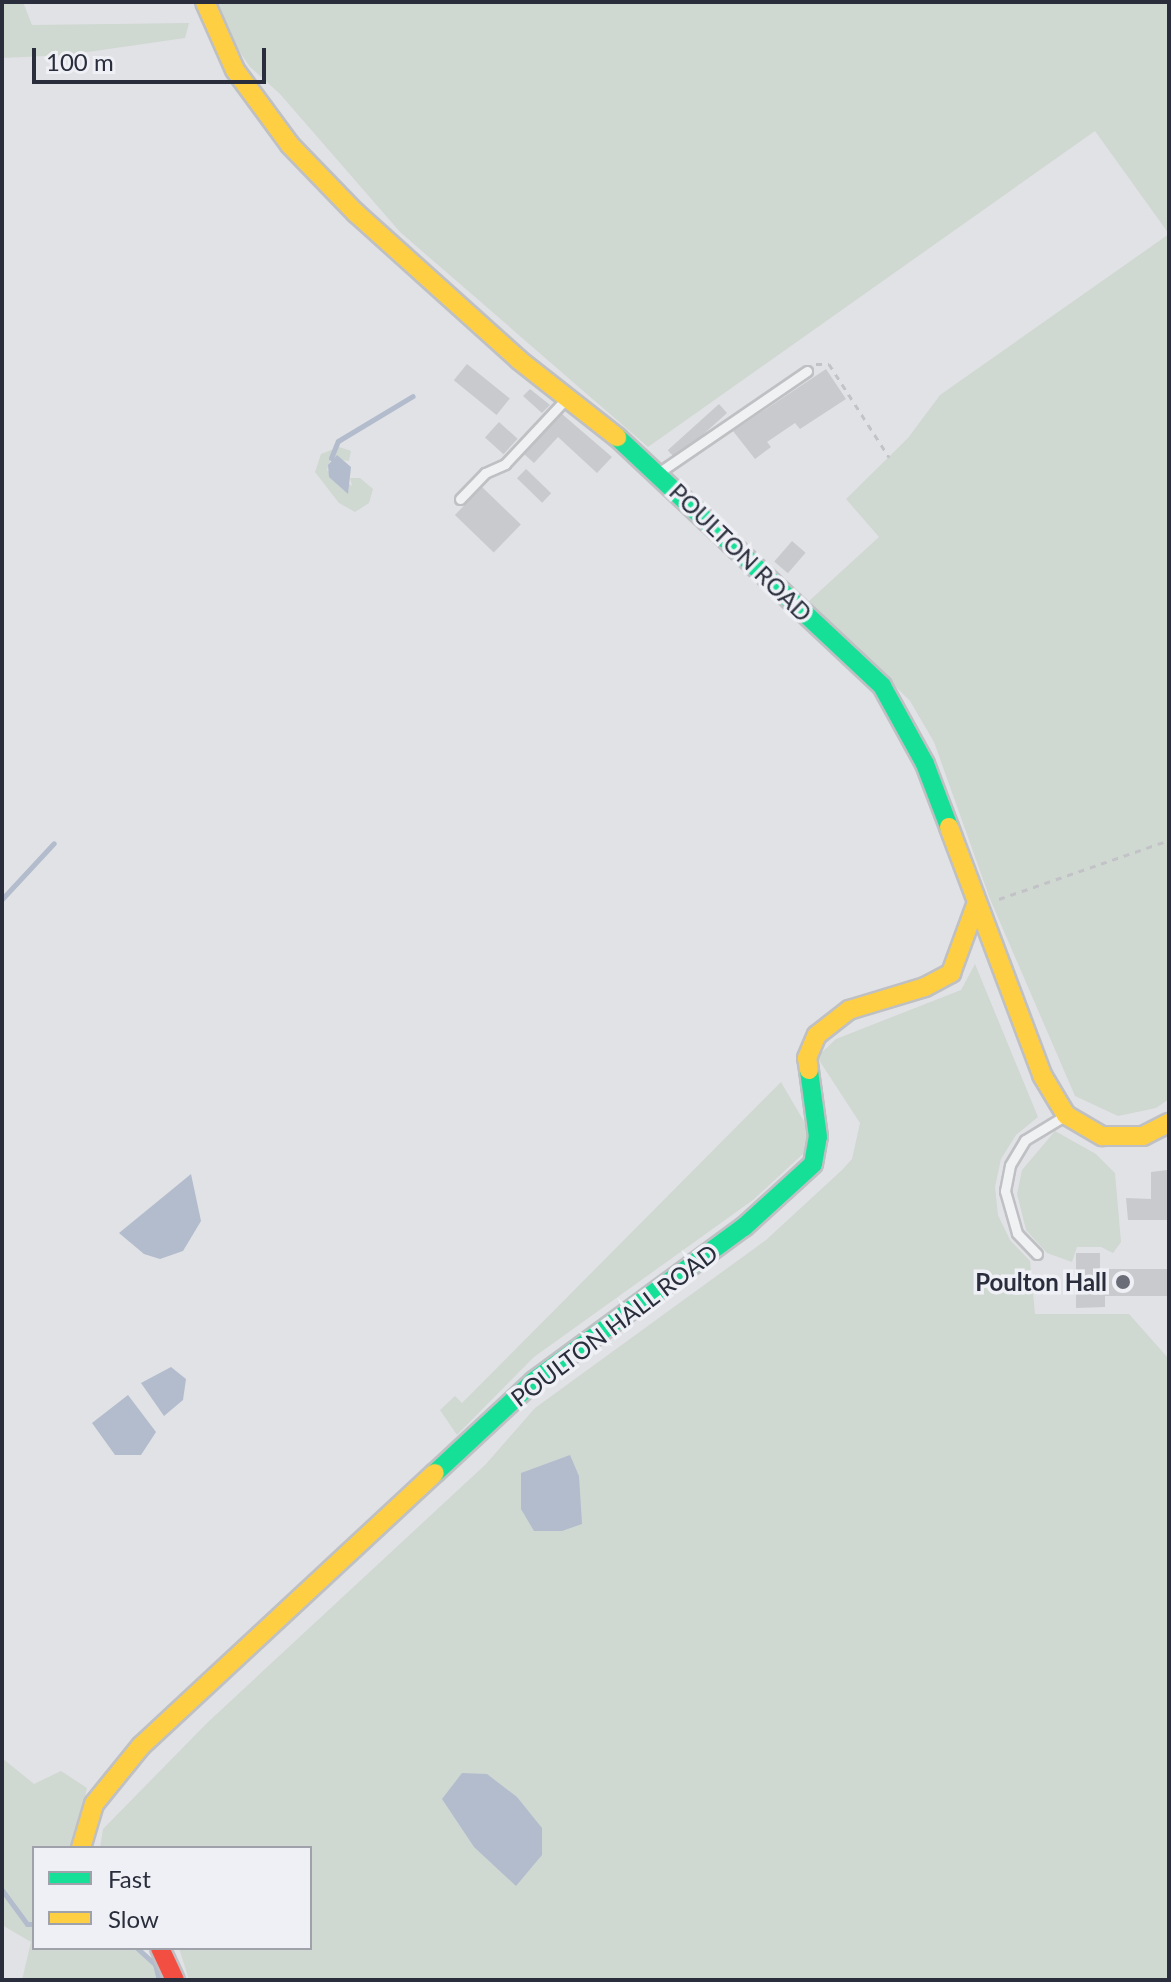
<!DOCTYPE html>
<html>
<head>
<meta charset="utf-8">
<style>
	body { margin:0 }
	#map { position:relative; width:1171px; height:1982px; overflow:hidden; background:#e1e2e5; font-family:Lato,sans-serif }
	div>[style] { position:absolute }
	.green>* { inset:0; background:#d0d8d2 }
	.water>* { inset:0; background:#b2bccd }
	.stream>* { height:5px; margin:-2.5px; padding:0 2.5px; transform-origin:2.5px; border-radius:2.5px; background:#b2bccd }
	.building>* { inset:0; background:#c9cacd; transform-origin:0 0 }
	.path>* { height:3px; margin-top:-1.5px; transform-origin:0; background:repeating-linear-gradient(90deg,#c2c3c7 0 6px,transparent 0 12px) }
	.roads { filter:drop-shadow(2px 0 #bfc0c3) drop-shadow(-2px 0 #bfc0c3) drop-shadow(0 2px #bfc0c3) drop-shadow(0 -2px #bfc0c3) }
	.lane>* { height:9px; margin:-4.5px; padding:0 4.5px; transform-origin:4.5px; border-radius:4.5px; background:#f0f1f3 }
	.fast>* { height:18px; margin:-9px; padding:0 9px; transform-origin:9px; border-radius:9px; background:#16e098 }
	.slow>* { height:18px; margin:-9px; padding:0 9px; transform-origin:9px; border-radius:9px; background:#ffcf43 }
	.jam>* { height:18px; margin:-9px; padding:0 9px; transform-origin:9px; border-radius:9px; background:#f24e42 }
	.dots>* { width:22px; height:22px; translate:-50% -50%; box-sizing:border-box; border:4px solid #eff0f5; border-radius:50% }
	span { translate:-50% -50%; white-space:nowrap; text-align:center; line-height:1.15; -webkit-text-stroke:7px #eff0f5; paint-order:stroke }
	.street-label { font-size:24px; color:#2a2e3c }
	.poi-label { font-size:24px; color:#2a2e3c; font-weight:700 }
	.right { translate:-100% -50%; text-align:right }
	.frame { position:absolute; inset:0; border:4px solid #2a2e3c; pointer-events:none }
	.legend { position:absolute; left:32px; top:1846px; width:280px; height:104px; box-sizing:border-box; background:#eff0f5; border:2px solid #a0a2ab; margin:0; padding:10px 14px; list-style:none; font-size:24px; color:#2a2e3c }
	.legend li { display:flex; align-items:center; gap:16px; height:40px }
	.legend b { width:40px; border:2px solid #a0a2ab }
	.scale { position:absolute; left:32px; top:48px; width:234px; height:36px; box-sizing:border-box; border:4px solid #2a2e3c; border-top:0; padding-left:10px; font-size:24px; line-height:28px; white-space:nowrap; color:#2a2e3c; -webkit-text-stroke:6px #eff0f5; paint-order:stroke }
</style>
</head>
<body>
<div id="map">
	<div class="green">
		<i style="clip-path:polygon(2px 2px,23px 2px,32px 25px,189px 23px,185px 38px,67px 55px,2px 58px)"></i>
		<i style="clip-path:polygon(217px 2px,1169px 2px,1169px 1099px,1156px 1108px,1118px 1116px,1075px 1096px,990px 899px,934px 742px,910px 701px,809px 601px,879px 537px,846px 499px,908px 438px,940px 395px,1169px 234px,1095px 131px,648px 447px,400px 232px,280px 94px,250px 67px,227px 33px)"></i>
		<i style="clip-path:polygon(339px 447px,351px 451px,349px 461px,331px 459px,327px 470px,352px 486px,350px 478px,360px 478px,373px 489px,369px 503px,355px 512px,339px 503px,315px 472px,321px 454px)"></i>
		<i style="clip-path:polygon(975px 964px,1038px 1117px,1016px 1135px,1001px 1159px,995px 1187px,998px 1215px,1010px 1240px,1030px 1261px,1035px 1314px,1129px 1314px,1169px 1359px,1169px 1980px,189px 1980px,179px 1948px,310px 1948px,310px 1848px,100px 1848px,103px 1829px,207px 1723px,486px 1464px,535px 1408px,766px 1240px,842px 1170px,852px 1159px,860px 1123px,817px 1057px,836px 1039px,961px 990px)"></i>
		<i style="clip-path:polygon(781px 1082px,816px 1142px,753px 1200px,534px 1357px,457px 1435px,440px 1410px,455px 1396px,462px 1403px)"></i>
		<i style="clip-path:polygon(1055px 1131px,1096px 1154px,1115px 1173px,1121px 1242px,1113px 1253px,1101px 1247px,1077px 1247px,1072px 1262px,1047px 1253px,1026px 1230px,1017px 1194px,1022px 1170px)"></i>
		<i style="clip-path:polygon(2px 1758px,34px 1784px,61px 1771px,87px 1788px,73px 1848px,34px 1848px,34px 1948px,137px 1948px,155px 1964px,159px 1980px,22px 1980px,31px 1942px,2px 1925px)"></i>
	</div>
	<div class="water">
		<i style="clip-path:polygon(337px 455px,351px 467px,348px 494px,329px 477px,328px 465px)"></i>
		<i style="clip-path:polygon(191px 1174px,201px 1221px,183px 1251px,160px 1259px,144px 1254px,119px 1233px)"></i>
		<i style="clip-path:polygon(171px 1367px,186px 1379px,183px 1400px,164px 1416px,141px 1383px)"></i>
		<i style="clip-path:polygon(128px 1395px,156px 1432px,141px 1455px,115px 1455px,92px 1423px)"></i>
		<i style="clip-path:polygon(570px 1455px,579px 1476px,582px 1524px,562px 1531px,534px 1531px,521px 1509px,521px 1473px)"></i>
		<i style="clip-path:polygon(462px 1773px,487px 1774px,517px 1797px,542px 1828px,542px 1855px,516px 1886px,474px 1847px,442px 1799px)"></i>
	</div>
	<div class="stream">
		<i style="left:331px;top:458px;width:18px;rotate:-68deg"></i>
		<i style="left:338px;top:441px;width:87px;rotate:-31deg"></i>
		<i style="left:2px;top:899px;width:76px;rotate:-47.1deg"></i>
		<i style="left:2px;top:1890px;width:42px;rotate:53.7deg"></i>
		<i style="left:27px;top:1924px;width:7px"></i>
		<i style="left:137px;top:1948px;width:24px;rotate:42deg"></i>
		<i style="left:155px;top:1964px;width:16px;rotate:76deg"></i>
	</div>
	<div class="building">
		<i style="left:467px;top:364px;width:55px;height:21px;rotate:39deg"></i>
		<i style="clip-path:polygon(826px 369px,846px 399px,800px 429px,795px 423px,767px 442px,771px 447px,755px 459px,733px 431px)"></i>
		<i style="clip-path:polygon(530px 389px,550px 405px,542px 413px,523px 396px)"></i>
		<i style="left:719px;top:404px;width:12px;height:69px;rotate:48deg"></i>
		<i style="clip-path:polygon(562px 414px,612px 457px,597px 473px,558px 437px,534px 463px,524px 454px)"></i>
		<i style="left:499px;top:422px;width:25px;height:21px;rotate:42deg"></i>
		<i style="left:526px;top:469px;width:35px;height:13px;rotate:44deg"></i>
		<i style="left:482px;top:487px;width:54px;height:39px;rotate:44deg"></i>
		<i style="left:792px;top:541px;width:18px;height:27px;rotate:41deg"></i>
		<i style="clip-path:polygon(1167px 1170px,1167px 1220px,1128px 1220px,1126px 1198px,1151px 1199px,1151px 1172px)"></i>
		<i style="clip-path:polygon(1076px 1253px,1100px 1253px,1100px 1269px,1169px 1269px,1169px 1296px,1105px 1296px,1105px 1307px,1076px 1308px)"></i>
	</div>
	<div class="path">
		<i style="left:816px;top:364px;width:13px"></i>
		<i style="left:829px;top:364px;width:111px;rotate:57.2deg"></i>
		<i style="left:999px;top:899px;width:180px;rotate:-19.1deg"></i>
	</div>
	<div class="roads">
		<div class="lane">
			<i style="left:661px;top:471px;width:177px;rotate:-34.4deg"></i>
			<i style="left:460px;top:499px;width:36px;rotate:-46deg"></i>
			<i style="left:485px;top:473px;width:22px;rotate:-24deg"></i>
			<i style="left:505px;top:464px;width:86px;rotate:-46.9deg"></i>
			<i style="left:1037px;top:1254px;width:29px;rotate:-134deg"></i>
			<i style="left:1017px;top:1233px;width:44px;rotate:-105.9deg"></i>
			<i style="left:1005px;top:1191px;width:26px;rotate:-79deg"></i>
			<i style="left:1010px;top:1165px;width:29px;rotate:-59deg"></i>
			<i style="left:1025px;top:1140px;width:44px;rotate:-31.2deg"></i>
		</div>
		<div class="fast">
			<i style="left:617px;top:437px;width:364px;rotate:43.2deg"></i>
			<i style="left:882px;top:686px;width:89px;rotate:61.1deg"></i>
			<i style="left:925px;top:764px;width:67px;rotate:69.1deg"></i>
			<i style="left:435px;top:1473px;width:135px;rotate:-42.9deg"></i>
			<i style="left:534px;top:1381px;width:260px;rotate:-36.3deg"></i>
			<i style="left:744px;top:1227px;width:93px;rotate:-42.4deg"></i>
			<i style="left:813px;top:1164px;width:27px;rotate:-80deg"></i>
			<i style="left:818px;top:1137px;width:68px;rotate:-97.7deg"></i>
		</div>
		<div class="slow">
			<i style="left:205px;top:2px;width:74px;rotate:66.2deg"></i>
			<i style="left:235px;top:70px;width:93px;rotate:53.7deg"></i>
			<i style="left:290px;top:145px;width:95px;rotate:45.9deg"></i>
			<i style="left:356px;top:213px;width:219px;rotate:42deg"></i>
			<i style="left:519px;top:360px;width:125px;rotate:38.2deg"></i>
			<i style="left:949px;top:827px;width:265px;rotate:69.4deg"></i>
			<i style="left:1042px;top:1075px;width:47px;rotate:59deg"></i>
			<i style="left:1066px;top:1115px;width:42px;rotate:30.3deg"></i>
			<i style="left:1102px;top:1136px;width:41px"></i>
			<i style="left:1143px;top:1136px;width:29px;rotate:-27deg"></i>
			<i style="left:809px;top:1070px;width:12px;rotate:-99deg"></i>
			<i style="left:807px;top:1058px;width:25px;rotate:-67deg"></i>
			<i style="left:817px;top:1035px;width:41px;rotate:-38deg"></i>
			<i style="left:849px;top:1010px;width:79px;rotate:-16.8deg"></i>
			<i style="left:925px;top:987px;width:30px;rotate:-28deg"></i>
			<i style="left:951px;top:973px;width:72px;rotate:-69.8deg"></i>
			<i style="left:81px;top:1848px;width:46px;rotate:-73.5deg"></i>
			<i style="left:94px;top:1804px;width:75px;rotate:-51deg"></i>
			<i style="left:141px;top:1746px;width:401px;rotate:-42.9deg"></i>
		</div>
		<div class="jam">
			<i style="left:160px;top:1948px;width:35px;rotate:65deg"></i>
		</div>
	</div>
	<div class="dots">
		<i style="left:1123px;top:1282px;background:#6a6d77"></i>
	</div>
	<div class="street-label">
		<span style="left:741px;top:552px;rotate:44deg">POULTON ROAD</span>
		<span style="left:614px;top:1325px;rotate:-37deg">POULTON HALL ROAD</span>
	</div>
	<div class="poi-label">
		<span class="right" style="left:1107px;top:1282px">Poulton Hall</span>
	</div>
	<div class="frame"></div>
	<ul class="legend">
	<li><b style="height:10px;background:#16e098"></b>Fast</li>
	<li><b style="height:10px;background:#ffcf43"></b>Slow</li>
	</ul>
	<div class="scale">100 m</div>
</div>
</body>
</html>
